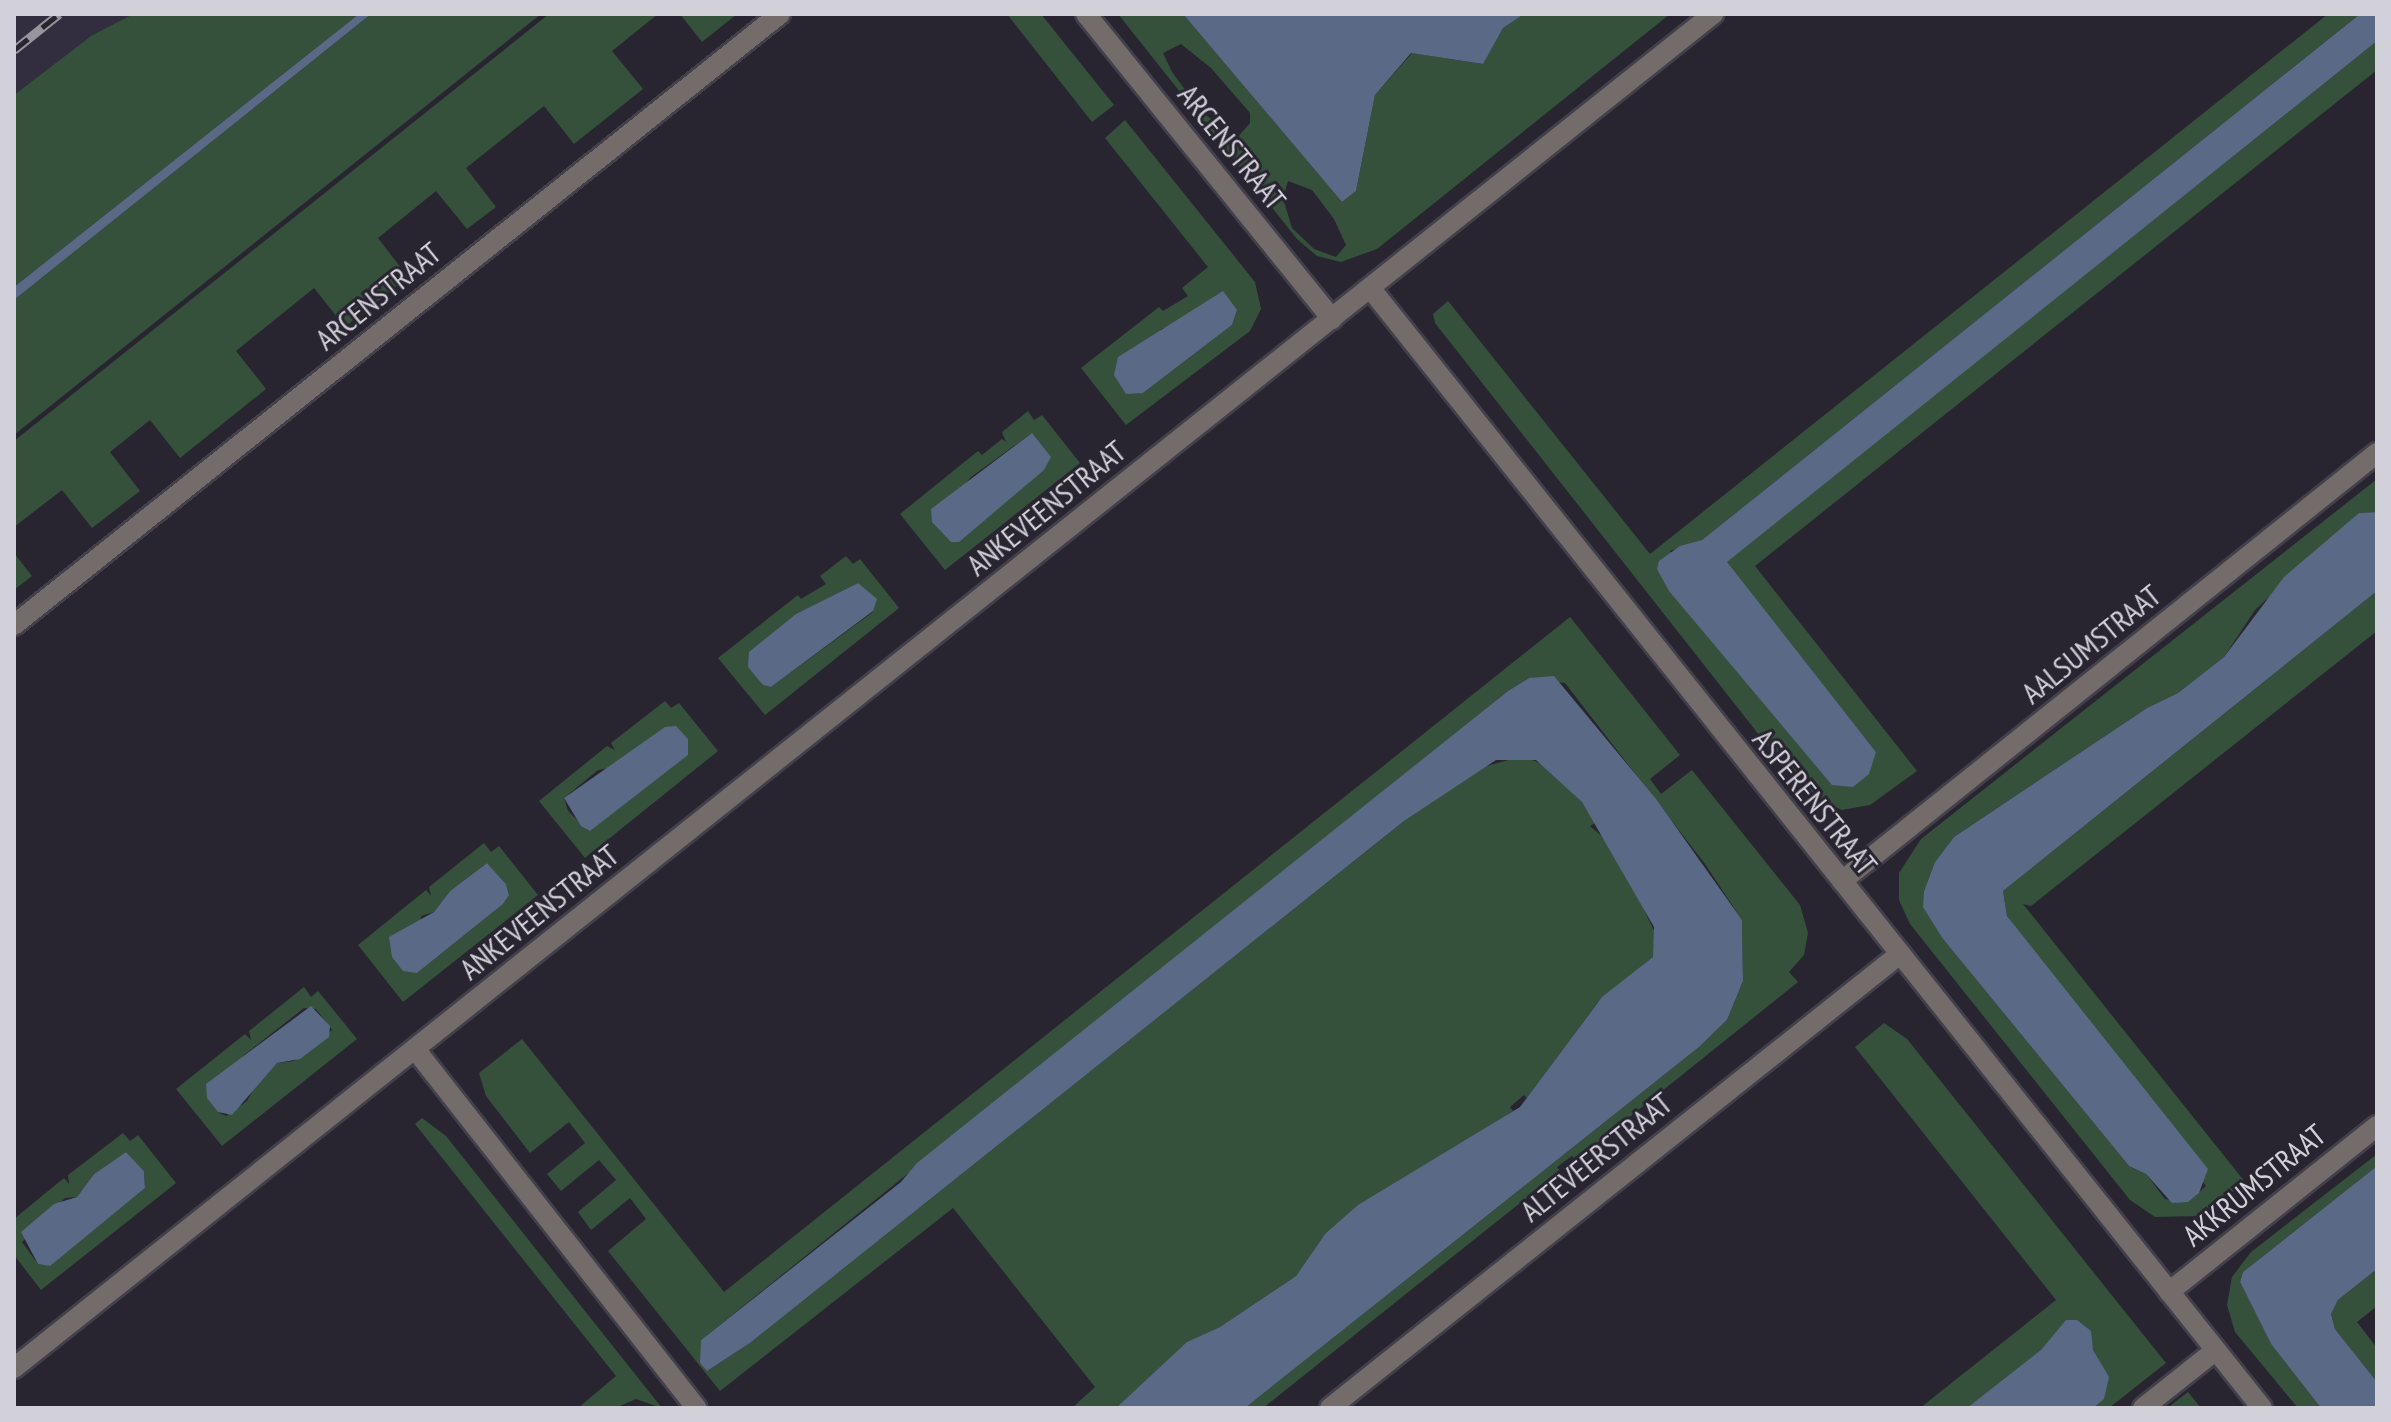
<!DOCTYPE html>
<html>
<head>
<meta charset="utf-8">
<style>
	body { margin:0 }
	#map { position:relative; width:2391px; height:1422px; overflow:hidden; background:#282531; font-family:"PT Sans Narrow",sans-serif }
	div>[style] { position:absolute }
	.built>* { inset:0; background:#322d3f }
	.green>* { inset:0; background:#35513b }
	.water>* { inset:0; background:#5a6985 }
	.roads { filter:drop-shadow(2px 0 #43404c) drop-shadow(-2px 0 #43404c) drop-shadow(0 2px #43404c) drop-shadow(0 -2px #43404c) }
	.minor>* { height:20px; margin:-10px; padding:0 10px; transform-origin:10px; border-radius:10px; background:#746c6b }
	.rail>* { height:9px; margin-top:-4.5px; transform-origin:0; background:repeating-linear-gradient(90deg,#282531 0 18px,#96949d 0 36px); box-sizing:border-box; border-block:2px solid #96949d }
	span { translate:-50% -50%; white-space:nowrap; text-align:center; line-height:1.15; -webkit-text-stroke:6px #282531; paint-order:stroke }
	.street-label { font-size:30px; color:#d2d0d8 }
	.frame { position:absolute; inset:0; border:16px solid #d2d0d8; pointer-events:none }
</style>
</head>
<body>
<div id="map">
	<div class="built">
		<i style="clip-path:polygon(14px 14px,133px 14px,91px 36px,14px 95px)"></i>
	</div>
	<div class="green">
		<i style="clip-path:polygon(133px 14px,359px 14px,14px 287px,14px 95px,91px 36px)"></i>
		<i style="clip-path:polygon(371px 14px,541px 14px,14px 435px,14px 300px)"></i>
		<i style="clip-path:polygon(549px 14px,658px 14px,612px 51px,643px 89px,574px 144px,544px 106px,466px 168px,496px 207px,467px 229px,436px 191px,378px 238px,408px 277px,345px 327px,314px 288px,236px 351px,266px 389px,180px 458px,150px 420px,110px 452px,140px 491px,92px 528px,62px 490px,14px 527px,14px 441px)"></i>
		<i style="clip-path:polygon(680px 14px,737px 14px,702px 42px)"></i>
		<i style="clip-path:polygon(1007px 14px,1041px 14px,1114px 105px,1092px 122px)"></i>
		<i style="clip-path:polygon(evenodd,1118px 14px,1183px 14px,1342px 202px,1356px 191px,1375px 95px,1412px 53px,1482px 64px,1503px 28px,1524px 14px,1670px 14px,1377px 249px,1341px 262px,1317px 256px,1297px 239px,1118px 14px,1181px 44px,1211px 68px,1250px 113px,1250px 123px,1236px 139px,1201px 111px,1172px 72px,1163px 53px,1181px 44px,1118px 14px,1288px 181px,1312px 190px,1334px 219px,1346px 245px,1336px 257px,1314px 249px,1292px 228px,1283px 198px,1288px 181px)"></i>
		<i style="clip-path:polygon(2328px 14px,2360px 14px,1702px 540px,1670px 551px,1876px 752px,1726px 562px,2377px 41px,2377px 70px,1755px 566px,1917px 771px,1870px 805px,1842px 810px,1804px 792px,1435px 323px,1433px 314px,1448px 301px,1650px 554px)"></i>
		<i style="clip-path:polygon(evenodd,1125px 120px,1255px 282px,1261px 309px,1250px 331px,1126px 425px,1081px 368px,1159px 307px,1163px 311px,1188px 296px,1182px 288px,1208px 267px,1105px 138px,1125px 120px,1237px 310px,1232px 325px,1143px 393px,1161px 329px,1237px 310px)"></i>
		<i style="clip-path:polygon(evenodd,1028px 411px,1034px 420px,1042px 415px,1080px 463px,945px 570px,900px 514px,978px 451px,982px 455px,1002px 439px,1006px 442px,1002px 432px,1028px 411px,1032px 433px,932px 522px,971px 477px,1032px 433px)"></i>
		<i style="clip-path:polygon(2377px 479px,2377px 512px,2359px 513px,2255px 610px,2224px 657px,2178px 693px,2147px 708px,1954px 837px,1935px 862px,1924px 891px,1943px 939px,2129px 1166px,2146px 1174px,2165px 1199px,2188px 1202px,2206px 1186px,2007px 916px,2003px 891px,2377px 591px,2377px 631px,2031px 906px,2023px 904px,2245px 1182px,2201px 1216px,2155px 1217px,2130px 1200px,1910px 924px,1899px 900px,1899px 873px,1921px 839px)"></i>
		<i style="clip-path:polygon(14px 553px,32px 576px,14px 590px)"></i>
		<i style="clip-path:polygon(evenodd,846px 556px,853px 564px,860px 559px,899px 608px,765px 715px,718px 658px,798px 595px,801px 599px,826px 584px,820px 576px,846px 556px,858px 583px,873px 612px,771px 687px,763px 685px,797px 614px,858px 583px)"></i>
		<i style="clip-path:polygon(1570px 617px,1680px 755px,1650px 779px,1661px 794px,1692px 770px,1800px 905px,1808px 933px,1804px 955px,1789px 972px,1798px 982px,1576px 1160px,1572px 1156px,1557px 1167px,1560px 1171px,1263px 1408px,1245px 1408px,1699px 1047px,1727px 1020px,1743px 981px,1742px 920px,1705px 864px,1565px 683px,1529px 678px,1508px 691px,701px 1340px,701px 1363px,707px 1371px,750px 1343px,1404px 821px,1483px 767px,1523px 756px,1549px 767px,1582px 802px,1595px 823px,1590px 826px,1605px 839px,1630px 880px,1657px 937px,1653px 957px,1598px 1002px,1527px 1098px,1524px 1095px,1510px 1107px,1513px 1111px,1325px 1234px,1296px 1276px,1220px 1327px,1187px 1343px,1116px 1408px,1072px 1408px,1095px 1387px,953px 1208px,720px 1391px,608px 1251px,646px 1219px,630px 1198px,591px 1230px,578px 1212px,616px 1180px,599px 1160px,561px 1191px,547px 1174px,585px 1143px,569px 1122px,530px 1153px,486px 1096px,479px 1073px,522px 1039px,724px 1292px)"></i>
		<i style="clip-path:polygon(evenodd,665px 701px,671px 708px,679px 703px,718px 751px,585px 858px,539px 801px,607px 746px,615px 750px,611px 743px,665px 701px,687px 755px,589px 831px,568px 811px,564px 798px,598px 770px,687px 755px)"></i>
		<i style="clip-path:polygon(evenodd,484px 843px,491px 852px,499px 846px,538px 895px,403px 1002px,358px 945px,426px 890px,431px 896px,429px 887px,484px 843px,487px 863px,506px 884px,509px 894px,503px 904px,417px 973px,421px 916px,434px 912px,450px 891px,487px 863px)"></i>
		<i style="clip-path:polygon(evenodd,304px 987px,311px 997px,318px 991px,357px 1039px,222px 1146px,176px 1089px,245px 1034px,251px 1040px,249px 1031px,304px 987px,304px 1008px,316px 1009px,332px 1030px,294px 1061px,277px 1063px,261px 1076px,247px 1101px,226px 1116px,218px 1112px,243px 1056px,304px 1008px)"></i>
		<i style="clip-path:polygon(1884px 1023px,1907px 1039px,2166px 1363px,2109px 1408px,1920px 1408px,2056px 1300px,1855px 1047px)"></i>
		<i style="clip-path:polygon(422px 1118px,446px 1136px,662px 1408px,636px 1399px,615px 1408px,578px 1408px,616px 1376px,415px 1124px)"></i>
		<i style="clip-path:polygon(evenodd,123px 1133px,130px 1141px,138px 1135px,176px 1183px,41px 1290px,14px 1255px,14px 1219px,64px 1178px,69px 1184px,68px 1175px,123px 1133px,126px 1152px,144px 1171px,145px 1188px,50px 1265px,38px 1264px,22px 1242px,65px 1198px,77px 1197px,94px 1174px,126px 1152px)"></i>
		<i style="clip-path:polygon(2377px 1154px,2377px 1166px,2243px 1272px,2240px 1282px,2271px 1344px,2321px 1408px,2298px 1408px,2235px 1332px,2227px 1305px,2232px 1277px,2251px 1252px)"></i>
		<i style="clip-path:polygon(2377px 1269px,2377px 1306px,2357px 1322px,2377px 1348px,2377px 1382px,2335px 1329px,2331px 1314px,2338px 1300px)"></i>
		<i style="clip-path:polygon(2188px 1392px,2201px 1408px,2168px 1408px,2175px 1402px)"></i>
	</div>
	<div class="water">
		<i style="clip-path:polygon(359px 14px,371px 14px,14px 300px,14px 287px)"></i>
		<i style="clip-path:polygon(1183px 14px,1524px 14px,1503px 28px,1483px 64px,1411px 53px,1375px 95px,1356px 191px,1342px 202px)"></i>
		<i style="clip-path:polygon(2360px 14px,2377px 14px,2377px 41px,1727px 562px,1876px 752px,1869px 774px,1853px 787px,1832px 785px,1669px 591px,1657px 569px,1659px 561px,1680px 546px,1702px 540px)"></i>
		<i style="clip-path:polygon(1223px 291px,1237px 310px,1232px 325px,1143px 393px,1126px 394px,1114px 375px,1118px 357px)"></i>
		<i style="clip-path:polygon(1032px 433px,1051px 457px,1044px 470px,959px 542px,951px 542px,932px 522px,931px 509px)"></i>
		<i style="clip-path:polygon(2377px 512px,2377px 591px,2003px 891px,2007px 916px,2208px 1169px,2199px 1193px,2188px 1202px,2172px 1203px,2146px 1174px,2129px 1166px,1943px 939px,1923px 907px,1924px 891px,1935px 862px,1954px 837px,2147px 708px,2178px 693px,2224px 657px,2284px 577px,2359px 513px)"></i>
		<i style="clip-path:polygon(858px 583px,877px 599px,873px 611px,771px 687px,763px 685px,748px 667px,749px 652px,796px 614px)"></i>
		<i style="clip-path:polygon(1554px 676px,1656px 799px,1742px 920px,1743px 981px,1727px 1020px,1699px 1047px,1245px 1408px,1116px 1408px,1187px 1342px,1220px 1327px,1296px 1276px,1325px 1234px,1358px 1205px,1520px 1107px,1602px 997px,1653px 957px,1654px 927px,1582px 802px,1536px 760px,1496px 760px,1404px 821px,750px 1343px,707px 1371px,700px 1363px,701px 1340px,901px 1182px,917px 1163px,1508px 691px,1529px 678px)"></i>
		<i style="clip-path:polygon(676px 726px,688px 739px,688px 755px,590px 831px,581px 826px,564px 798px,665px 727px)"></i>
		<i style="clip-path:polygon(487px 863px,506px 884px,509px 895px,503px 904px,417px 973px,403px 971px,392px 957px,389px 937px,434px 912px,450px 891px)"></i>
		<i style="clip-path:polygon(311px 1006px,330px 1026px,329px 1037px,300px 1059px,277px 1063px,232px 1115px,218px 1112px,207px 1098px,206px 1084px)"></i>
		<i style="clip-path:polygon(126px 1152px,144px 1171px,145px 1188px,50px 1266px,38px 1264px,21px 1232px,54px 1204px,77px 1197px,94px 1174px)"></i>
		<i style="clip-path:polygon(2377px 1166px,2377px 1269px,2338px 1300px,2331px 1314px,2335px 1329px,2377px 1382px,2377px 1408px,2321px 1408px,2271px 1344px,2240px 1282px,2243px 1272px)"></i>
		<i style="clip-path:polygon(2066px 1320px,2077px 1320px,2091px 1331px,2093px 1350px,2109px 1377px,2104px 1399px,2093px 1408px,1967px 1408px,2041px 1350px)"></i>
	</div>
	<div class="roads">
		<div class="minor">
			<i style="left:1086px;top:14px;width:392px;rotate:51.1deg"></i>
			<i style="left:1371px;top:289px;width:1430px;rotate:51.47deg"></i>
			<i style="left:14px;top:625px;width:980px;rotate:-38.58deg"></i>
			<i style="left:1842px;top:881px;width:685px;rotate:-38.66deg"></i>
			<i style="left:415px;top:1049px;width:456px;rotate:51.9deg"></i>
			<i style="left:2169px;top:1292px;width:266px;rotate:-38.6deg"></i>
			<i style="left:14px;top:1368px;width:2173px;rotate:-38.55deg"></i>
			<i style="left:1330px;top:1408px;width:729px;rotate:-38.54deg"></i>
			<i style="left:2143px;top:1408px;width:93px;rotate:-38.5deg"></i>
		</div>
	</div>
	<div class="rail">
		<i style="left:14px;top:50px;width:58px;rotate:-38.7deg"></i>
	</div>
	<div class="street-label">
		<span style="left:1232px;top:147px;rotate:51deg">ARCENSTRAAT</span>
		<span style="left:378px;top:296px;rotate:-39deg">ARCENSTRAAT</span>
		<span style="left:1046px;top:508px;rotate:-39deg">ANKEVEENSTRAAT</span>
		<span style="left:2091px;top:644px;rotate:-39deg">AALSUMSTRAAT</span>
		<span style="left:1815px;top:802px;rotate:51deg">ASPERENSTRAAT</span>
		<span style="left:539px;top:912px;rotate:-39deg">ANKEVEENSTRAAT</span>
		<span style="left:1596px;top:1157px;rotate:-39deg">ALTEVEERSTRAAT</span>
		<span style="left:2254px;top:1185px;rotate:-39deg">AKKRUMSTRAAT</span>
	</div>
	<div class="frame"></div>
</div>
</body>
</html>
